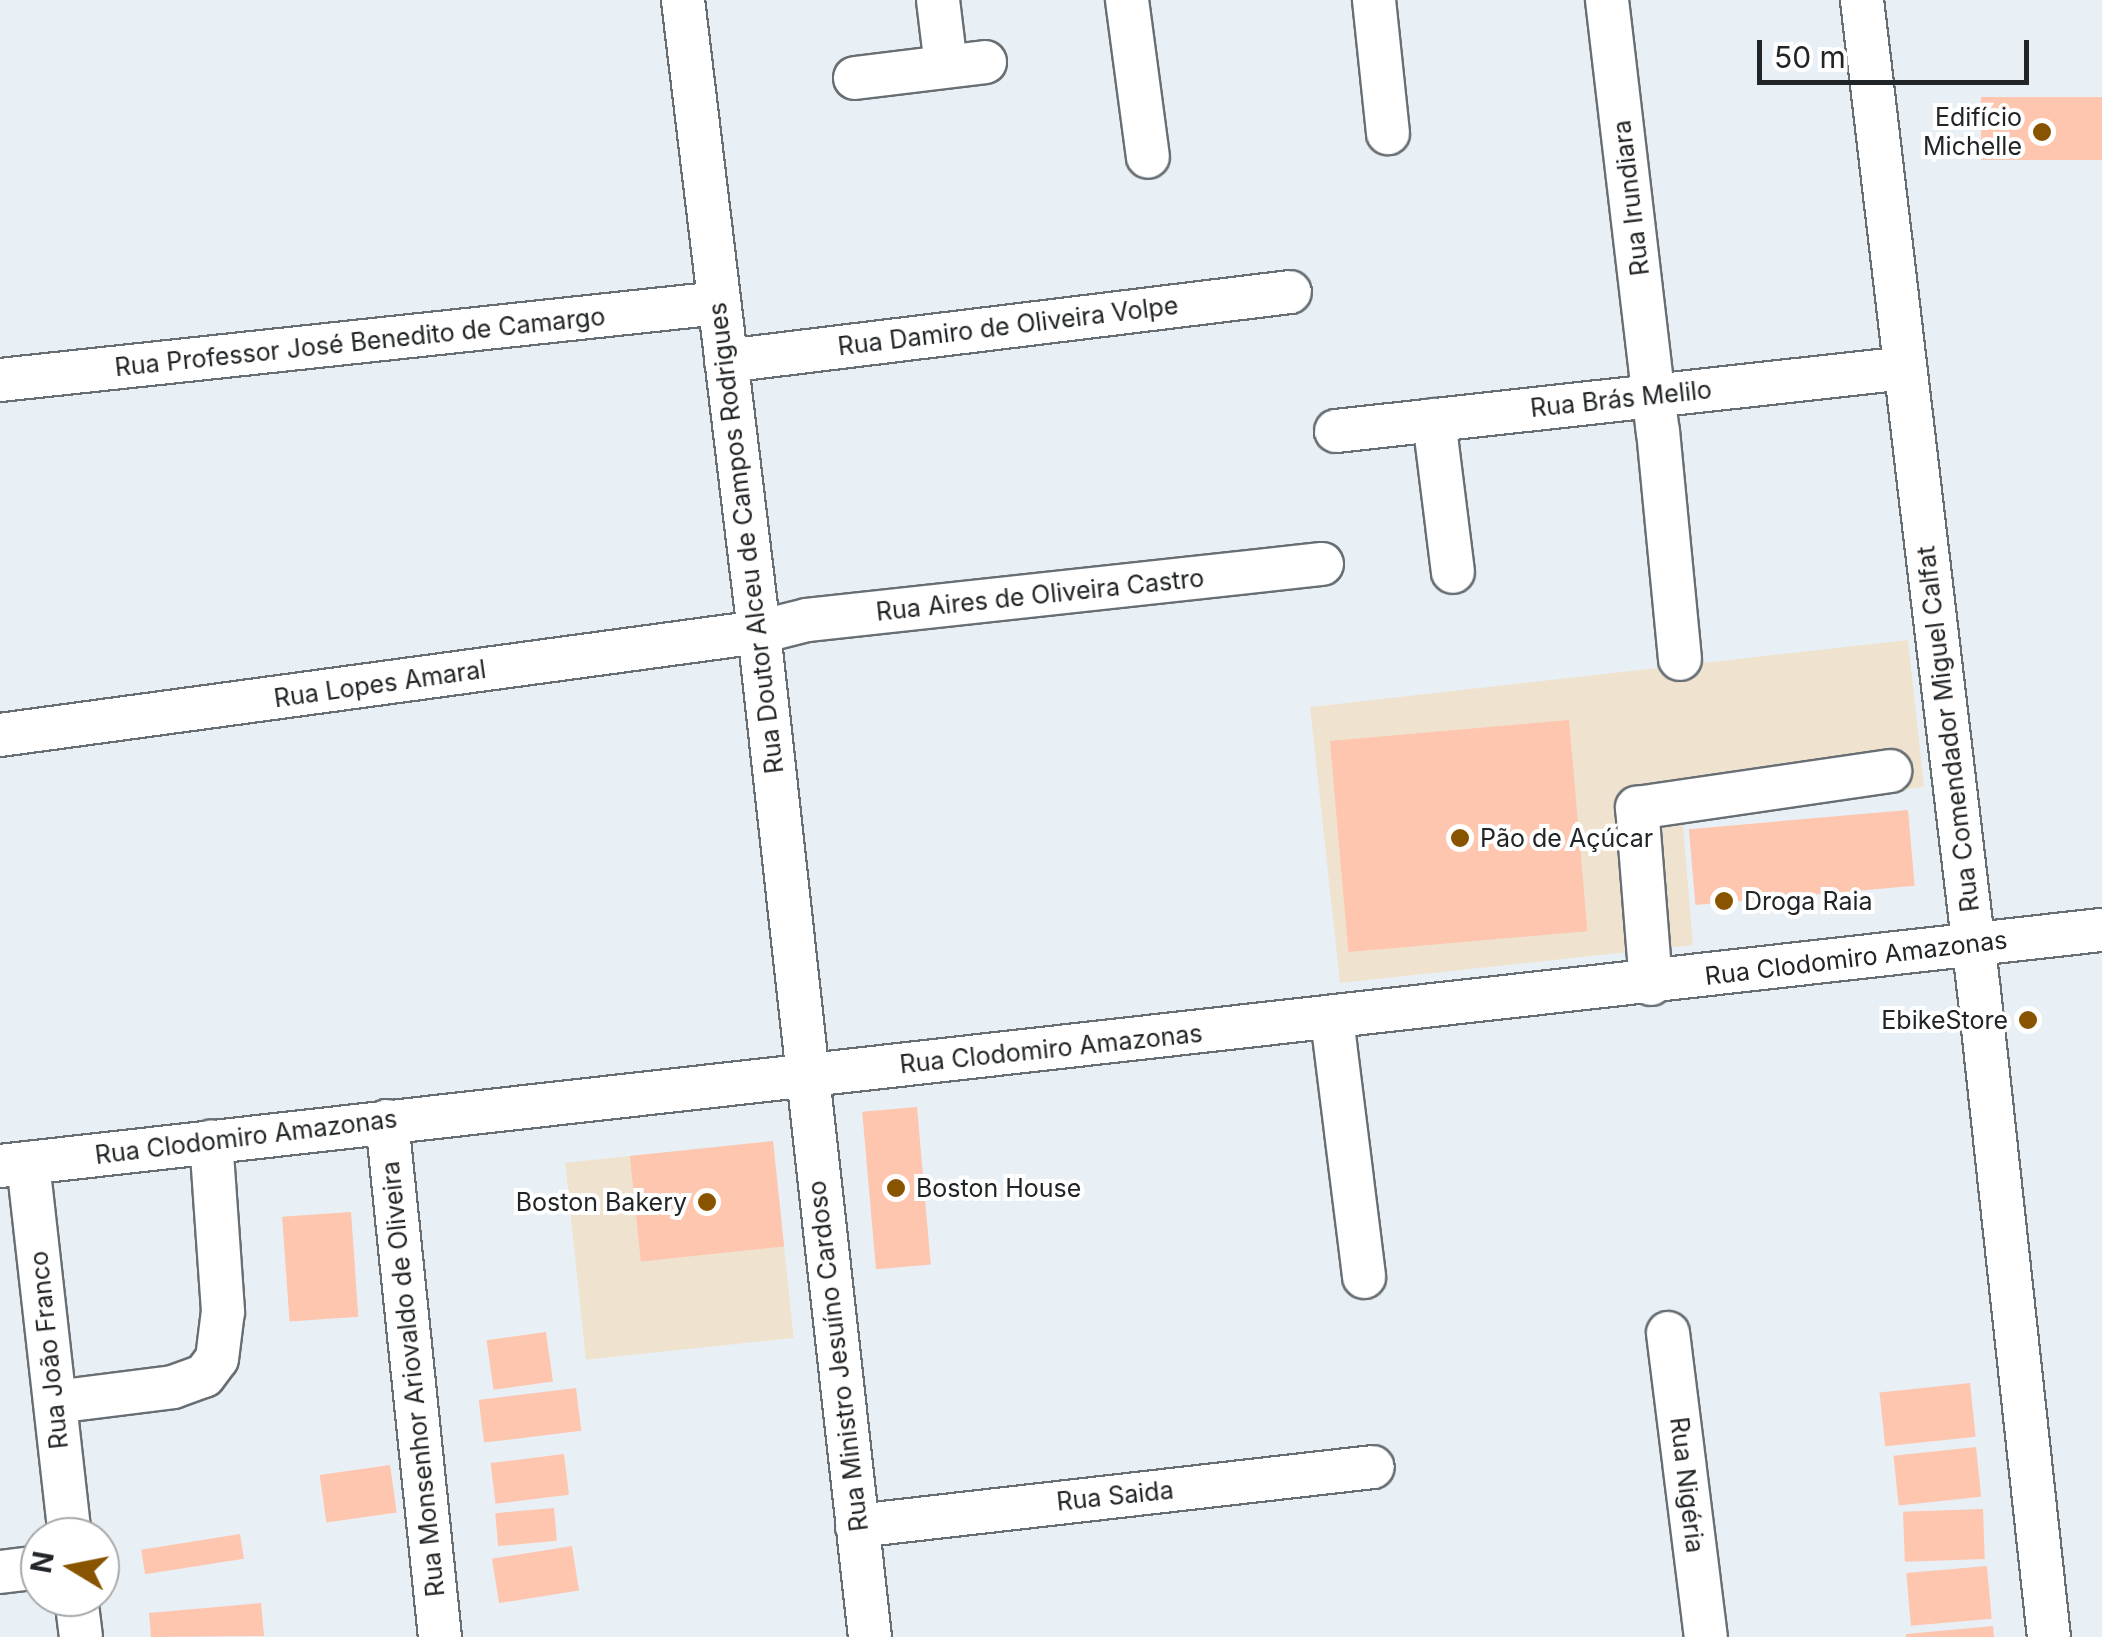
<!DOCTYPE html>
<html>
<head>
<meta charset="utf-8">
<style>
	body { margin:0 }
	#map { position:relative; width:2102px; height:1637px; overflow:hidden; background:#e8f0f6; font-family:Inter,sans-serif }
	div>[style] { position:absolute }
	.commercial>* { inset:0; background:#efe3cf; transform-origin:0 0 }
	.building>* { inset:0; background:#fec5af; transform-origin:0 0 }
	.roads { filter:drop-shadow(2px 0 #686f74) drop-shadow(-2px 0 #686f74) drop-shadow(0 2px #686f74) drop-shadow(0 -2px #686f74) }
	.minor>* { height:42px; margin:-21px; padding:0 21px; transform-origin:21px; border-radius:21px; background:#fff }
	.dots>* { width:28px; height:28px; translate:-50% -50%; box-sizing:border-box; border:5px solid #fff; border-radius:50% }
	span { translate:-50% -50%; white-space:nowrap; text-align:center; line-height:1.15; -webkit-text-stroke:8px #fff; paint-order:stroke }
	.poi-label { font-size:25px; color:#222527 }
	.right { translate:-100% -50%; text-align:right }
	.left { translate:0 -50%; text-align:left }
	.street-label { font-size:25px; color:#222527 }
	.north { position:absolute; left:20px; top:1517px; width:100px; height:100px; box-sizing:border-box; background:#fff; border:2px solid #a7a8a9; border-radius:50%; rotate:280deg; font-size:28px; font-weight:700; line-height:40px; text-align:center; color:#222527 }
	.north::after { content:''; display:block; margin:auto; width:35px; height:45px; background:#895400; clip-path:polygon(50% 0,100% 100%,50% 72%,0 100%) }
	.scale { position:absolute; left:1757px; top:40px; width:272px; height:45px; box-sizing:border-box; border:5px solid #222527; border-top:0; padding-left:12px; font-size:30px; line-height:35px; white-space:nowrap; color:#222527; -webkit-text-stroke:8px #fff; paint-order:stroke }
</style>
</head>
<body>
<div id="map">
	<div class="commercial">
		<i style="clip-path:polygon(1908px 640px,1924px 787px,1690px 814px,1683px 825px,1693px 945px,1340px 983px,1310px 707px)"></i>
		<i style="left:773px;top:1141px;width:198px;height:209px;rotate:84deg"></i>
	</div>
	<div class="building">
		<i style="left:2102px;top:97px;width:63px;height:121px;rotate:90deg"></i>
		<i style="left:1569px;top:720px;width:212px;height:240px;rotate:85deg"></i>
		<i style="left:1908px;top:810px;width:76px;height:220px;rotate:85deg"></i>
		<i style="left:917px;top:1107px;width:158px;height:55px;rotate:85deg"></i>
		<i style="left:773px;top:1141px;width:106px;height:144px;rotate:84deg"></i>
		<i style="left:351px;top:1212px;width:105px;height:69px;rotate:86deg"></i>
		<i style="left:546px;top:1332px;width:50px;height:60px;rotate:82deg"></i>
		<i style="left:1970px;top:1383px;width:54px;height:91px;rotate:84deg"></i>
		<i style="left:576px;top:1388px;width:43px;height:98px;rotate:83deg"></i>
		<i style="left:1976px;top:1447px;width:50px;height:83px;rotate:84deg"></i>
		<i style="left:564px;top:1454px;width:41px;height:74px;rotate:83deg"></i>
		<i style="left:390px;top:1465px;width:48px;height:71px;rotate:82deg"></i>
		<i style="left:554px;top:1508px;width:33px;height:59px;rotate:85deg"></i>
		<i style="left:1983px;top:1509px;width:50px;height:80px;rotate:88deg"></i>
		<i style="left:240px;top:1534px;width:25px;height:100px;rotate:81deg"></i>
		<i style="left:572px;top:1546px;width:45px;height:81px;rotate:81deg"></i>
		<i style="left:1987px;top:1566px;width:53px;height:81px;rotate:85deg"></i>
		<i style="clip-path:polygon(261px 1603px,264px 1636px,151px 1637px,149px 1613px)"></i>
		<i style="clip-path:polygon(1993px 1626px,1994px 1637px,1906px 1637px,1906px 1634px)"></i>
	</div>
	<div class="roads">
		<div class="minor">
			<i style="left:683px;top:0;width:637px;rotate:83.14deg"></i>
			<i style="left:759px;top:632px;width:1011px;rotate:83.7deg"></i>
			<i style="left:938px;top:0;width:66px;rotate:83.1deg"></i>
			<i style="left:1127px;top:0;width:158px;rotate:82.4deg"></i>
			<i style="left:1374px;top:0;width:134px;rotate:84deg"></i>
			<i style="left:1607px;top:0;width:434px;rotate:83.3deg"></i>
			<i style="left:1658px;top:431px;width:229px;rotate:84.5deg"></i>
			<i style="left:1862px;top:0;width:998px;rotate:83.27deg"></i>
			<i style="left:1979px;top:991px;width:650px;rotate:83.82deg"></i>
			<i style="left:855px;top:78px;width:131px;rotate:-7deg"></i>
			<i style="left:726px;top:361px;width:568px;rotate:-6.97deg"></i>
			<i style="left:0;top:380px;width:723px;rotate:-6.11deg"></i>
			<i style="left:1434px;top:420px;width:153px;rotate:82.9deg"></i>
			<i style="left:1336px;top:431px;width:573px;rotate:-6.31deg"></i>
			<i style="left:0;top:735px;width:766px;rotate:-7.73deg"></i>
			<i style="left:759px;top:632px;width:49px;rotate:-14deg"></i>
			<i style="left:807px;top:620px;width:518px;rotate:-6.21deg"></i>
			<i style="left:1651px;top:984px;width:177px;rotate:-94.5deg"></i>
			<i style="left:1637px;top:808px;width:256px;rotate:-8.3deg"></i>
			<i style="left:1332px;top:1019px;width:260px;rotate:82.9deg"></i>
			<i style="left:387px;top:1121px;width:519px;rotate:84.14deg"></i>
			<i style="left:28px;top:1163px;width:376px;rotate:83.6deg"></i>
			<i style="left:0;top:1166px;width:2115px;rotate:-6.41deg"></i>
			<i style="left:1668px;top:1333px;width:306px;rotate:82.9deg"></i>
			<i style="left:55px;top:1402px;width:119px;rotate:-7.2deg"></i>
			<i style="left:173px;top:1387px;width:33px;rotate:-20deg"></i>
			<i style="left:204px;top:1376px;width:21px;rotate:-53deg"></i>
			<i style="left:217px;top:1359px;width:48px;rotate:-82.9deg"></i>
			<i style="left:223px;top:1311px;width:170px;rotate:-94deg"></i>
			<i style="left:857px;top:1526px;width:519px;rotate:-6.52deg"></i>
			<i style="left:0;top:1572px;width:40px;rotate:-7.1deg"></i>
			<i style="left:76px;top:1597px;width:40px;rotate:82.9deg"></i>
		</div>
	</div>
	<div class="dots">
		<i style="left:2042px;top:132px;background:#895400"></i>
		<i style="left:1460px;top:838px;background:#895400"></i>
		<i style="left:1724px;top:901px;background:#895400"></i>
		<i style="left:2028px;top:1020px;background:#895400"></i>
		<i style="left:896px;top:1188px;background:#895400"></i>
		<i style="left:707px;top:1202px;background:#895400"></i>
	</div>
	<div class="poi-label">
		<span class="right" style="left:2022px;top:132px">Edifício<br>Michelle</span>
		<span class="left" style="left:1480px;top:838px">Pão de Açúcar</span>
		<span class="left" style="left:1744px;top:901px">Droga Raia</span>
		<span class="right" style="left:2008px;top:1020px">EbikeStore</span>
		<span class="left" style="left:916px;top:1188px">Boston House</span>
		<span class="right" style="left:687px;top:1202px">Boston Bakery</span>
	</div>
	<div class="street-label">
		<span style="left:1631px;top:198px;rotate:-97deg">Rua Irundiara</span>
		<span style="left:1008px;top:326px;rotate:-7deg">Rua Damiro de Oliveira Volpe</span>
		<span style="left:360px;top:342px;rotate:-6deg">Rua Professor José Benedito de Camargo</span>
		<span style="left:1621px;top:399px;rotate:-6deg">Rua Brás Melilo</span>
		<span style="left:746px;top:538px;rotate:-97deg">Rua Doutor Alceu de Campos Rodrigues</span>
		<span style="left:1040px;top:595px;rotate:-6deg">Rua Aires de Oliveira Castro</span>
		<span style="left:380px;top:684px;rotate:-8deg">Rua Lopes Amaral</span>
		<span style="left:1948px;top:729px;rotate:-97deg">Rua Comendador Miguel Calfat</span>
		<span style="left:1856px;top:958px;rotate:-7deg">Rua Clodomiro Amazonas</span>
		<span style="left:1051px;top:1049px;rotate:-6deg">Rua Clodomiro Amazonas</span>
		<span style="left:246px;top:1137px;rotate:-7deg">Rua Clodomiro Amazonas</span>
		<span style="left:49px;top:1350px;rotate:-96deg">Rua João Franco</span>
		<span style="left:838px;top:1356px;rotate:-97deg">Rua Ministro Jesuíno Cardoso</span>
		<span style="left:413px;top:1379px;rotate:-96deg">Rua Monsenhor Ariovaldo de Oliveira</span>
		<span style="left:1687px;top:1485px;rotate:83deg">Rua Nigéria</span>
		<span style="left:1115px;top:1496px;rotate:-6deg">Rua Saida</span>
	</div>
	<div class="north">N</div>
	<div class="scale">50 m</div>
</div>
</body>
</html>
